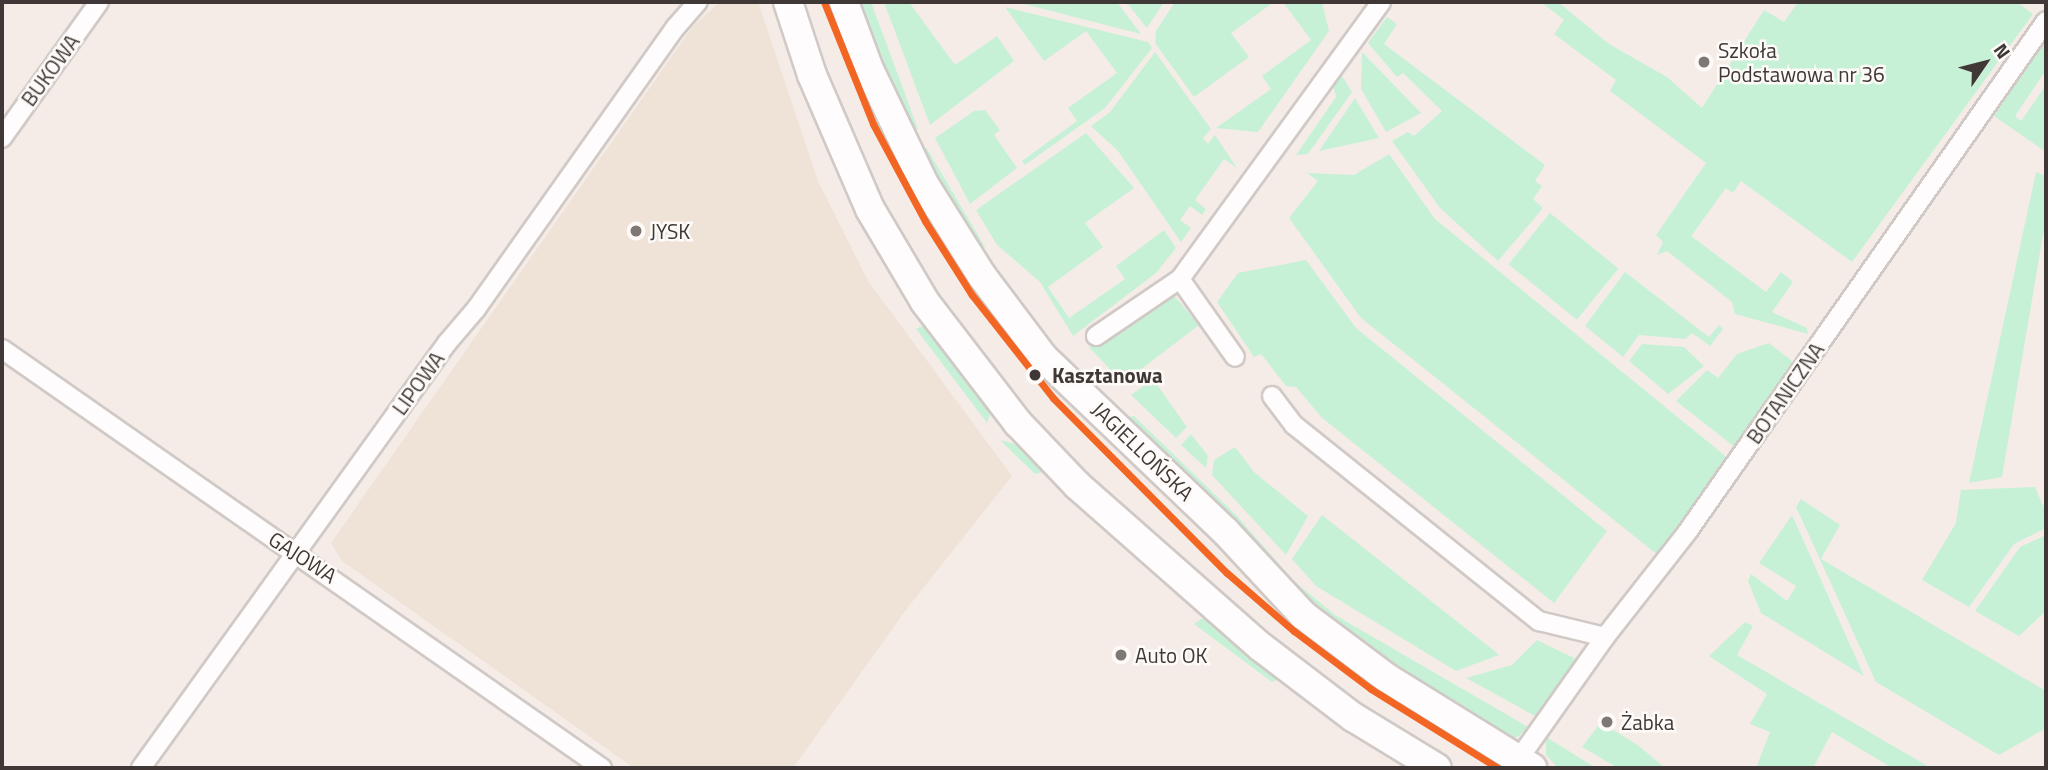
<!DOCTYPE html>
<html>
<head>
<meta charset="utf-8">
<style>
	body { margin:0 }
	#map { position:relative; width:2048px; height:770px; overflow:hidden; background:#f5ece8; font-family:"Titillium Web",sans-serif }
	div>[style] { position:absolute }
	.commercial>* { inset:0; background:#efe2d7 }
	.green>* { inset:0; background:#c6f1d7; transform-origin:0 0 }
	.roads { filter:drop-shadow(2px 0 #d0c9c5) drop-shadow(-2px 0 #d0c9c5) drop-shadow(0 2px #d0c9c5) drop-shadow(0 -2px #d0c9c5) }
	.minor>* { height:18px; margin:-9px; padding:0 9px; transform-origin:9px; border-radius:9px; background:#fefcfc }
	.primary>* { height:28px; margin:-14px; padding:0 14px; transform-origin:14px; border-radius:14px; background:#fefcfc }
	.tram-1>* { height:7px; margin:-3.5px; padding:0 3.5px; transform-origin:3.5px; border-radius:3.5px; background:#f26522 }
	.dots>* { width:19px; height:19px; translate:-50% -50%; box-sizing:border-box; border:4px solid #fdfaf8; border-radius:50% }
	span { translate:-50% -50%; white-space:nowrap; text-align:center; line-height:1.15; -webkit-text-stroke:5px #fdfaf8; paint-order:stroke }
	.poi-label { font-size:21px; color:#3f3836 }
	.left { translate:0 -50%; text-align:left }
	.street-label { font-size:21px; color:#3f3836 }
	.stop-label { font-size:21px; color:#3f3836; font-weight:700 }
	.frame { position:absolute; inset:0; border:4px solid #3f3836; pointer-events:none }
	.north { position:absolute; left:1950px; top:28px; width:70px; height:70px; -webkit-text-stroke:5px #fdfaf8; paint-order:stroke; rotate:55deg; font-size:19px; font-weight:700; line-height:28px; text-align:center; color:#3f3836 }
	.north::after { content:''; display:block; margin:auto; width:24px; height:32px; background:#3f3836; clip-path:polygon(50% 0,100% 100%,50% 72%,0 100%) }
</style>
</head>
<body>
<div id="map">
	<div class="commercial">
		<i style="clip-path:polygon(720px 2px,758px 2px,818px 181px,868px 281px,1012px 476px,905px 611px,793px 768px,634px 768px,342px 561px,331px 543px,693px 26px)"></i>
	</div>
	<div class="green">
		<i style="clip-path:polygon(857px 2px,871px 2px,918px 129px,913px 129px,901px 111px)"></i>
		<i style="clip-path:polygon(884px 2px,909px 2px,955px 65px,997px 36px,1014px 61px,930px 125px)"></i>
		<i style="clip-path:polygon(1016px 2px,1117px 2px,1141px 34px)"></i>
		<i style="clip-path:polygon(1126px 2px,1164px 2px,1147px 28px)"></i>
		<i style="clip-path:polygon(1175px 2px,1274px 2px,1231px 33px,1249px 57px,1194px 97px,1155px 43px,1156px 31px)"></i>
		<i style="clip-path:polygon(1283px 2px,1322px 2px,1329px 31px,1258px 132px,1216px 128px,1271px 89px,1262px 76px,1311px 40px)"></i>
		<i style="clip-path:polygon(1541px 2px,1558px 2px,1609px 44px,1667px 77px,1702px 108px,1764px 10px,1784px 22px,1798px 2px,2017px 2px,2033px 14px,1852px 262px,1741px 181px,1733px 193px,1726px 188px,1691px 236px,1766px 292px,1781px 272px,1793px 282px,1772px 312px,1807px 328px,1808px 334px,1735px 314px,1732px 302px,1667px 251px,1657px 255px,1663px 242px,1656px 235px,1706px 163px,1610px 91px,1616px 80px,1554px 34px,1564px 20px)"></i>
		<i style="clip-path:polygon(1005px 7px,1148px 42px,1152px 48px,1105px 108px,1025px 165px,1022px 161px,1077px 121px,1068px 108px,1117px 73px,1086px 31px,1044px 61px)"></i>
		<i style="clip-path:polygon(1387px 17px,1397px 24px,1384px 44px,1545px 165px,1535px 181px,1542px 186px,1533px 199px,1543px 208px,1498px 261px,1440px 208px,1392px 141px,1408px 132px,1414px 136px,1442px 111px,1403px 73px,1397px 77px,1368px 43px)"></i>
		<i style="clip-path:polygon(2046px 39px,2046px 70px,2015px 116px,2021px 121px,2046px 85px,2046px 152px,1994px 116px)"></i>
		<i style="clip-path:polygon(1155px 52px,1211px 129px,1203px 138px,1208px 144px,1215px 135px,1237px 168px,1224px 159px,1195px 200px,1206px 209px,1202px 215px,1190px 206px,1180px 220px,1191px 228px,1181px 242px,1118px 151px,1091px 126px,1110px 112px)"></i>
		<i style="clip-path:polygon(1362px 52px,1421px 113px,1386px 132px,1361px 89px)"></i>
		<i style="clip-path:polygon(1337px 68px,1352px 92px,1308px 154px,1296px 155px,1336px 97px,1332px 80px)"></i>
		<i style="clip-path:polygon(1355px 98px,1379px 138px,1319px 151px)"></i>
		<i style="clip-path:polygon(985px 110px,1000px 130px,994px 135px,1017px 168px,970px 204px,935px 138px,974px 111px)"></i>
		<i style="clip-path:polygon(1086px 133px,1134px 188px,1085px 223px,1103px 247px,1048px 287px,1069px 318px,1125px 279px,1116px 266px,1164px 230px,1176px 248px,1156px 273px,1073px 336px,1040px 282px,997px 245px,976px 210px)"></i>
		<i style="clip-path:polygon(926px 147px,985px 247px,982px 251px,924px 156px)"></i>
		<i style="clip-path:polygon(1389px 154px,1435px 219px,1729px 459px,1659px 556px,1361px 318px,1289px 218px,1318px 181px,1307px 173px,1354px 175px)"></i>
		<i style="clip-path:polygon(2036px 172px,2046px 176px,2046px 217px,2002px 477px,1969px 483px)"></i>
		<i style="left:1550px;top:213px;width:88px;height:66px;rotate:39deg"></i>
		<i style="clip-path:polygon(1306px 260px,1356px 328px,1607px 531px,1554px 603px,1321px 417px,1296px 387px,1286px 386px,1261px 354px,1254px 357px,1217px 302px,1238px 273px)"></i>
		<i style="clip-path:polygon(1625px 272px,1709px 337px,1719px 325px,1723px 329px,1710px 346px,1692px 333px,1685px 339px,1639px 335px,1623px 357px,1585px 326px)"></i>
		<i style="clip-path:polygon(1171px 292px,1199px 325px,1123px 383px,1089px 347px)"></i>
		<i style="clip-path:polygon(924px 325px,991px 411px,987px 423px,916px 329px)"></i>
		<i style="clip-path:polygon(1769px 343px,1797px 365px,1736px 448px,1676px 401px,1707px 370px,1718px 378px,1737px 354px)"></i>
		<i style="clip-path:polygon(1642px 344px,1684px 347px,1704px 366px,1668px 394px,1629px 361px)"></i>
		<i style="clip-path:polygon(1153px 379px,1187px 427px,1176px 438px,1131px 395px)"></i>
		<i style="clip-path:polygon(1134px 416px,1237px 516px,1293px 580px,1335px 615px,1528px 727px,1518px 737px,1508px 737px,1421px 687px,1309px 603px,1127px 417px)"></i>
		<i style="clip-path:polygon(1191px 434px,1208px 456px,1206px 468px,1181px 445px)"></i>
		<i style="clip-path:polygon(1000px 440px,1023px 446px,1047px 471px,1035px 474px)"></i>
		<i style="clip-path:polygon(1235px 447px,1254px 472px,1308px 516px,1286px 555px,1212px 475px,1214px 460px)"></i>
		<i style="clip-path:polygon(2035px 487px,2046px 513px,2046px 528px,2014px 544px,1969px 607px,1922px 580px,1956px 523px,1961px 490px)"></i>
		<i style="clip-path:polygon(1801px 499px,1840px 525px,1821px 559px,2046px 691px,2046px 728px,1999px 755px,1876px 682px,1796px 507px)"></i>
		<i style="clip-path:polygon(1322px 515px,1497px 653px,1499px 655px,1456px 671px,1316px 586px,1292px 559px)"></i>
		<i style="clip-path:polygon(1792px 515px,1864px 676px,1761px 613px,1748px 581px,1751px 574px,1787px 601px,1796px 586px,1759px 563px)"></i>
		<i style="clip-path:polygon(2046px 535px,2046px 611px,2019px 636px,1975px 611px,2020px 547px)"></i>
		<i style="clip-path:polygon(1201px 619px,1209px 619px,1277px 680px,1272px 682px,1194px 624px)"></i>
		<i style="clip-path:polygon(1745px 622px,1753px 626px,1737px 655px,1931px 768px,1892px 768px,1832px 732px,1813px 768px,1756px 768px,1770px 732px,1750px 724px,1767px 694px,1709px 656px)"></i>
		<i style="clip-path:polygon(1537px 640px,1578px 660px,1535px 716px,1466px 678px,1512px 665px)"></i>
		<i style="clip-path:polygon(1601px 722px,1639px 746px,1665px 768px,1618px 768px,1582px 747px)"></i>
		<i style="clip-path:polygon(1546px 737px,1596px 768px,1558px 768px,1546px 755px)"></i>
	</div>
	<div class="roads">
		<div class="minor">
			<i style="left:2px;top:138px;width:167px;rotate:-54.5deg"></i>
			<i style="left:1180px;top:279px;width:95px;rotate:54.8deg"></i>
			<i style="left:1096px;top:336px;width:102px;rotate:-34.2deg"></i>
			<i style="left:1180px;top:279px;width:342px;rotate:-54deg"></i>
			<i style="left:2px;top:349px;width:732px;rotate:34.93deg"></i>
			<i style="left:1272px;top:396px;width:36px;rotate:53deg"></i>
			<i style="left:1294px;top:425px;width:314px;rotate:38.7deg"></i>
			<i style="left:1539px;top:621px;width:68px;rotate:13.6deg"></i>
			<i style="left:1518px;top:760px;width:151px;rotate:-54.7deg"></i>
			<i style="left:1605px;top:637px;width:135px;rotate:-51.9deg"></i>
			<i style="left:1688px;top:531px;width:623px;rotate:-54.93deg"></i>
			<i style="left:141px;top:768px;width:524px;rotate:-54.25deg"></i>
			<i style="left:447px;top:343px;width:45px;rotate:-49.5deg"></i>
			<i style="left:476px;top:309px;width:344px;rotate:-54.7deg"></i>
			<i style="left:675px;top:28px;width:35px;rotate:-49deg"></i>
		</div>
		<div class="primary">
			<i style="left:788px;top:2px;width:77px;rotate:71.8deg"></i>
			<i style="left:812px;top:75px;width:146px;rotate:66.6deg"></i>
			<i style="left:870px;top:209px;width:108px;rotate:59.4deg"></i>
			<i style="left:925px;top:302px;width:153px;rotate:52.5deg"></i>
			<i style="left:1018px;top:423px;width:86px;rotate:46.4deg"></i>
			<i style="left:1077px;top:485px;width:245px;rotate:41.4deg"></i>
			<i style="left:1261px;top:647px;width:116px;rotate:37.3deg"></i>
			<i style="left:1353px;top:717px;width:98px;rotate:31.3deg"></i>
			<i style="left:844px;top:2px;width:69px;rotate:69.7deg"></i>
			<i style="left:868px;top:67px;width:130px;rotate:64.4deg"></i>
			<i style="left:924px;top:184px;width:109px;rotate:57.8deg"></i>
			<i style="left:982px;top:276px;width:101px;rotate:53deg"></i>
			<i style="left:1043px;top:357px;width:253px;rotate:43.7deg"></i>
			<i style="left:1226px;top:532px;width:113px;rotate:47.1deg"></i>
			<i style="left:1303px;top:615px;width:105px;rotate:36.9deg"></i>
			<i style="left:1387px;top:678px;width:171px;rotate:31.8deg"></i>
		</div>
	</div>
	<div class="tram-1">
		<i style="left:824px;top:2px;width:131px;rotate:68.1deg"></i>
		<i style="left:873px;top:124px;width:110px;rotate:61.8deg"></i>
		<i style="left:925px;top:221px;width:88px;rotate:57.6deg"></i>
		<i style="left:972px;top:295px;width:131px;rotate:51.8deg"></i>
		<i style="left:1053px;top:398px;width:247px;rotate:45.2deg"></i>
		<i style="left:1227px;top:573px;width:89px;rotate:40.9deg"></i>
		<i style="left:1294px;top:631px;width:96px;rotate:37deg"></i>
		<i style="left:1371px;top:689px;width:150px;rotate:31.9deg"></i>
	</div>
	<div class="dots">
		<i style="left:1704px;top:62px;background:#7f7774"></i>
		<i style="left:636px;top:231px;background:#7f7774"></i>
		<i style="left:1035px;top:375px;background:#3f3836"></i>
		<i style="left:1121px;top:655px;background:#7f7774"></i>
		<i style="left:1607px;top:722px;background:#7f7774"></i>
	</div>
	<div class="poi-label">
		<span class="left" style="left:1718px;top:62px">Szkoła<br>Podstawowa nr 36</span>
		<span class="left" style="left:650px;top:231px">JYSK</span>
		<span class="left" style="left:1135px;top:655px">Auto OK</span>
		<span class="left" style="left:1621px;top:722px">Żabka</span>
	</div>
	<div class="street-label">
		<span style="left:50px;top:70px;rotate:-54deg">BUKOWA</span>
		<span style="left:418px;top:383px;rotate:-54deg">LIPOWA</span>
		<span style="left:1785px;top:393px;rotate:-55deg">BOTANICZNA</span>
		<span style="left:1143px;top:451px;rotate:44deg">JAGIELLOŃSKA</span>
		<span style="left:303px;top:557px;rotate:33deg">GAJOWA</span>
	</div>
	<div class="stop-label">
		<span class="left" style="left:1052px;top:375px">Kasztanowa</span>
	</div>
	<div class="frame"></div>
	<div class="north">N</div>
</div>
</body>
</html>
